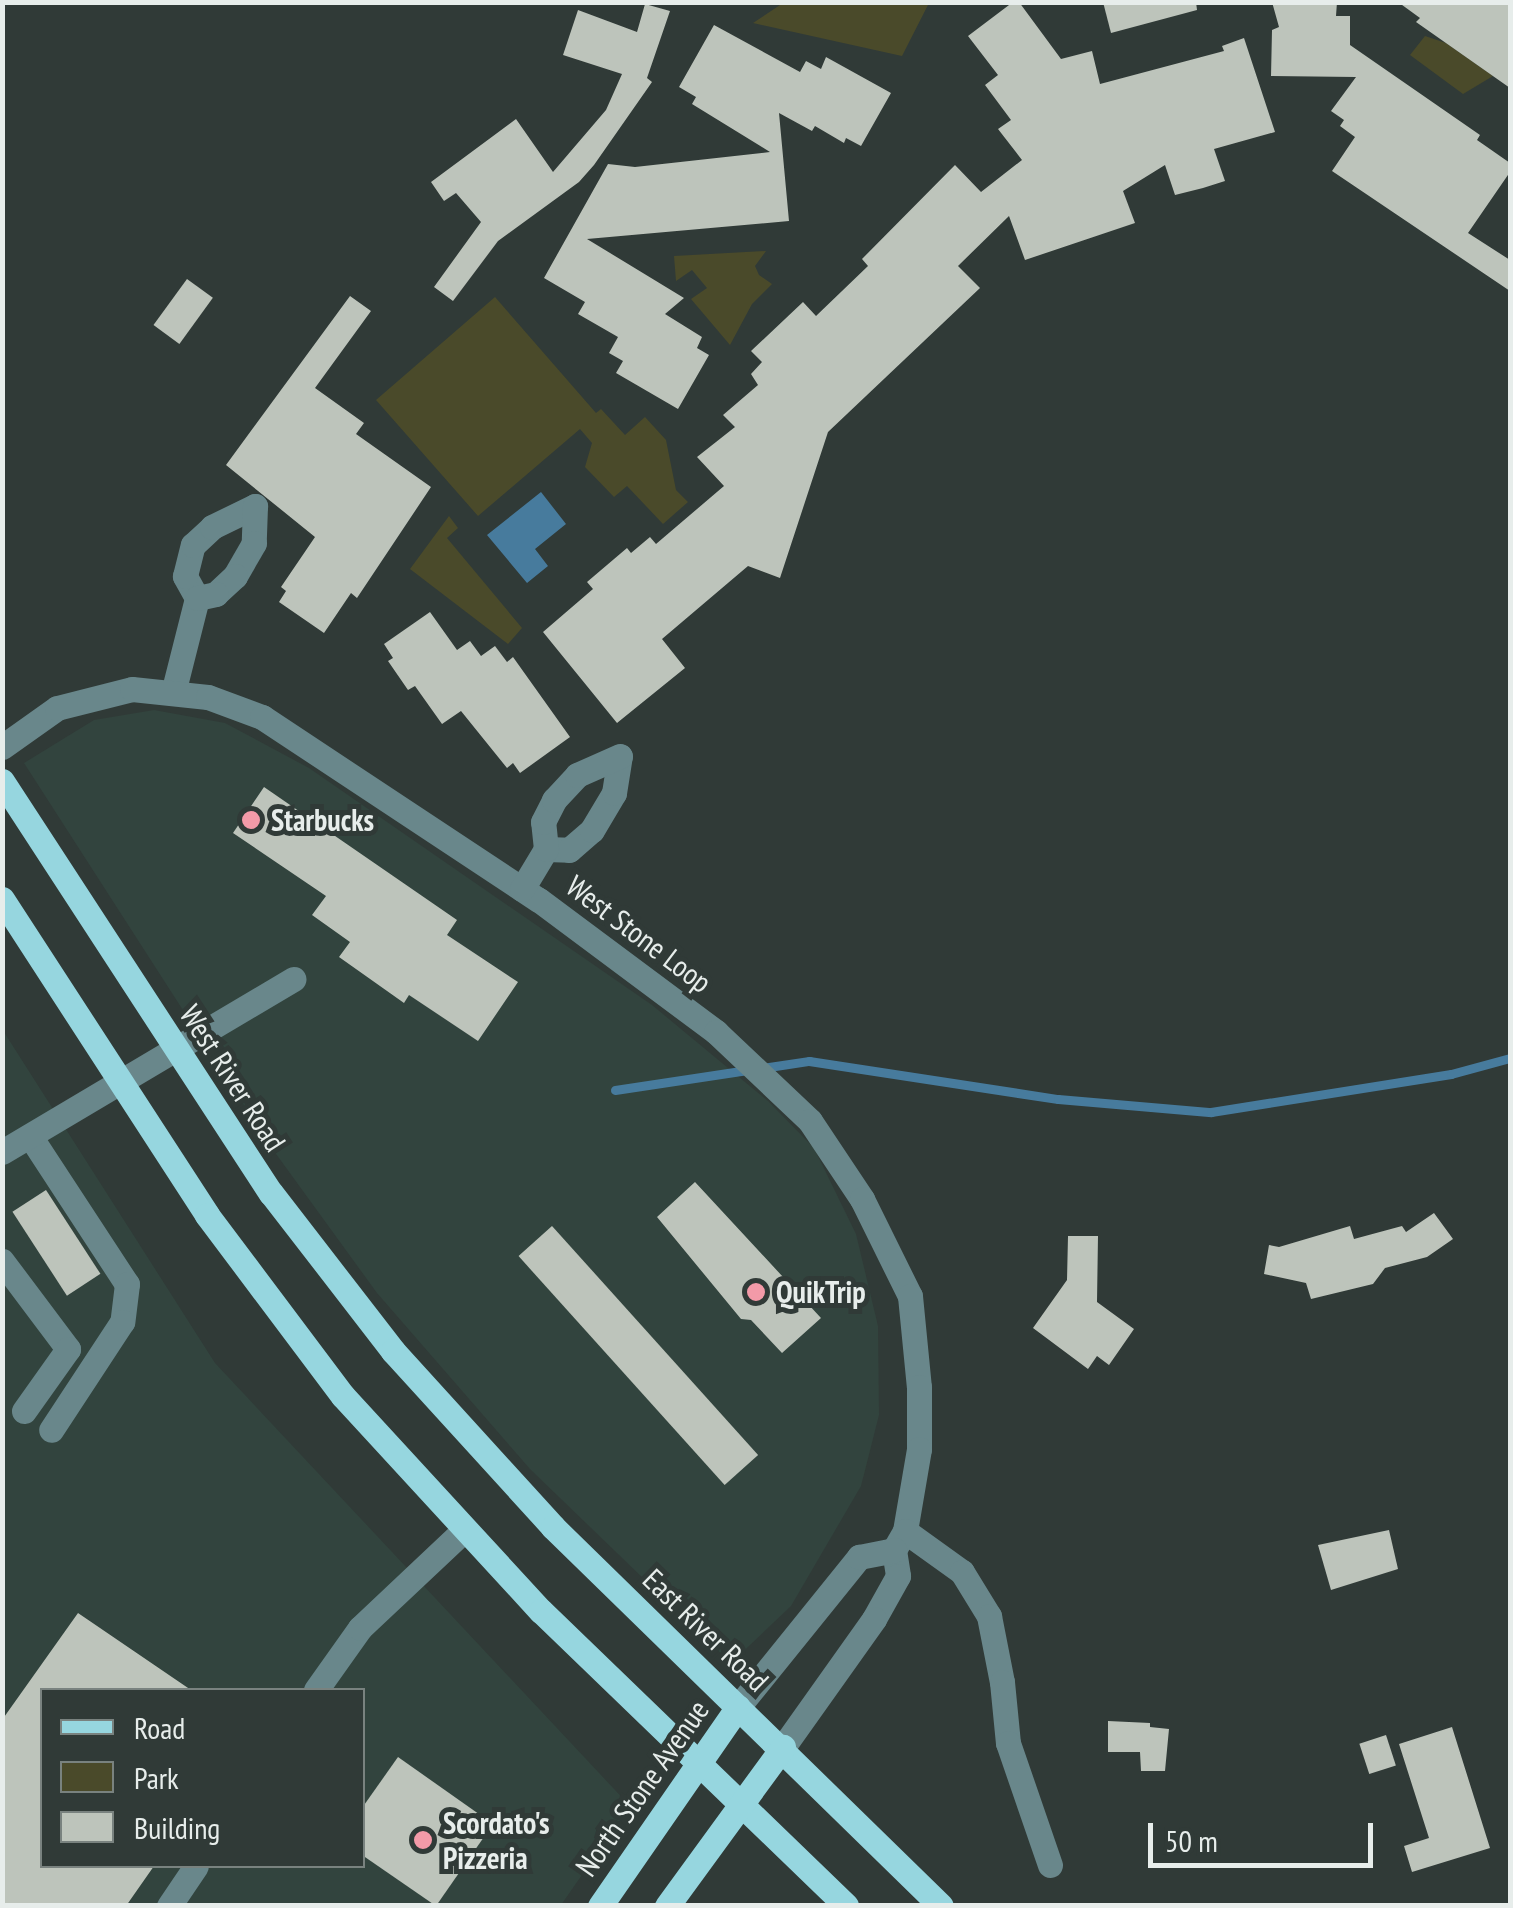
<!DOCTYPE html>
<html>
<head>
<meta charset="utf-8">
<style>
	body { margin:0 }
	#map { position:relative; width:1513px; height:1908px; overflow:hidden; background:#303a37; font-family:"PT Sans Narrow",sans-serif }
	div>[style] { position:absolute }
	.built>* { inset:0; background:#32443e }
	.green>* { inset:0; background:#4a4a2a }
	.water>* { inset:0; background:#477b9d }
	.stream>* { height:9px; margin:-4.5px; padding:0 4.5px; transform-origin:4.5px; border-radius:4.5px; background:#477b9d }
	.building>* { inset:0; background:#bdc4bb; transform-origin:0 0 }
	.minor>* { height:25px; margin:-12.5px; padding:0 12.5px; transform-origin:12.5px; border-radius:12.5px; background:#69878b }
	.major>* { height:25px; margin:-12.5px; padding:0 12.5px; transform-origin:12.5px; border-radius:12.5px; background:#96d6df }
	.dots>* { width:28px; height:28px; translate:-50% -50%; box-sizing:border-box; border:5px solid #303a37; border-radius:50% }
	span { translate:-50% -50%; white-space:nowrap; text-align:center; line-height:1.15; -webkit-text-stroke:10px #303a37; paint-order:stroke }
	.poi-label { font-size:30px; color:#e7edeb; font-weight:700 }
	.left { translate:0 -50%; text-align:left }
	.street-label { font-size:30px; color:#e7edeb }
	.frame { position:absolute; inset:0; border:5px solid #e7edeb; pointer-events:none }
	.legend { position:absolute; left:40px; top:1688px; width:325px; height:180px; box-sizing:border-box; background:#303a37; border:2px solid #79827f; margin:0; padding:12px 18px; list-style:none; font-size:30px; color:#e7edeb }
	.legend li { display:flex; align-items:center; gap:20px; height:50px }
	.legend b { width:50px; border:2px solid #79827f }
	.scale { position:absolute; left:1148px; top:1823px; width:225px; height:45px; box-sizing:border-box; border:5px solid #e7edeb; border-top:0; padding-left:12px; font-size:30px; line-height:35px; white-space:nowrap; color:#e7edeb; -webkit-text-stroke:8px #303a37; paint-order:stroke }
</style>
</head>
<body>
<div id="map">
	<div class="built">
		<i style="clip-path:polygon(154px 710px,225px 723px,309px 768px,652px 1005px,768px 1101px,814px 1148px,856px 1234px,878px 1326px,879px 1415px,861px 1486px,791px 1606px,731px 1663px,530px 1469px,377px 1293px,271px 1147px,24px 763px,94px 720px)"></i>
		<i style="clip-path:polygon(evenodd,2px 1029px,215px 1363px,630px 1806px,561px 1905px,3px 1905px,2px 1029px,42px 1690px,362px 1690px,362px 1866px,42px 1866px,42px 1690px)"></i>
	</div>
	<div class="green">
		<i style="clip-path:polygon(783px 3px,783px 2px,929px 3px,902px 56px,753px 23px)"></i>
		<i style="clip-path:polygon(1425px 36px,1446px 43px,1493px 76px,1463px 94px,1410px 55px)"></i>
		<i style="clip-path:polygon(766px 251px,755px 266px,759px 275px,772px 284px,752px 304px,730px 345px,691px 299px,707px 288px,692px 270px,676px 281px,674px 256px)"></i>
		<i style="clip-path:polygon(495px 297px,596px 413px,601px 409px,625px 435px,645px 417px,666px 440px,676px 490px,688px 502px,663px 524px,627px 486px,614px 497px,585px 467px,592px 443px,580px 429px,478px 516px,376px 400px)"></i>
		<i style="clip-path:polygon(449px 516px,458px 528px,447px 538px,522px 628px,508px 644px,410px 569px)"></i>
	</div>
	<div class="water">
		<i style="clip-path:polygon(541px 492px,566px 524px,535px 549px,548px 566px,527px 583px,487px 535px)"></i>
	</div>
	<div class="stream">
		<i style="left:762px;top:1068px;width:48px;rotate:-8.5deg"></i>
		<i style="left:809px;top:1061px;width:252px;rotate:8.7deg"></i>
		<i style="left:1058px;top:1099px;width:154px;rotate:4.9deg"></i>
		<i style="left:1211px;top:1112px;width:243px;rotate:-9deg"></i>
		<i style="left:1451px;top:1074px;width:61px;rotate:-15.2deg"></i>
		<i style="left:615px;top:1090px;width:134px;rotate:-8.6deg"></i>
	</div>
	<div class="building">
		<i style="clip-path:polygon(1013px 2px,1019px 2px,1061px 59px,1092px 51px,1100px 84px,1224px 51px,1222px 46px,1244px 38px,1275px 132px,1214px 149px,1225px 181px,1203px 188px,1175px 195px,1165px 165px,1123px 191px,1135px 223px,1025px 260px,1009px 216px,958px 266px,980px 288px,828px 432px,780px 578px,748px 566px,662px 639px,685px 668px,617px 723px,543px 632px,593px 589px,587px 582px,627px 548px,631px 553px,650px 537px,656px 544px,724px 486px,697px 457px,735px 427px,723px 415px,758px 385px,751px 374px,762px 362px,751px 351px,803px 302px,816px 316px,868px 266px,862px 259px,955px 165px,981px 192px,1022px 160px,998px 129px,1011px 120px,985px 85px,998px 75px,968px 36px)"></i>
		<i style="clip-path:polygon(1103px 2px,1196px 2px,1197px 10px,1111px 33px)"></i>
		<i style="clip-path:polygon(1272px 2px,1337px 2px,1336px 16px,1350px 16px,1350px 45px,1480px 135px,1477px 140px,1510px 163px,1510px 172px,1468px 233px,1510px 260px,1510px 291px,1332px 171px,1355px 137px,1340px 126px,1344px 120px,1331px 111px,1356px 77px,1271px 76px,1272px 30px,1279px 27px)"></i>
		<i style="clip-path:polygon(1398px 2px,1510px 2px,1510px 88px,1416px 22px,1420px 18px)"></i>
		<i style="clip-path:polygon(645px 4px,670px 11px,647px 78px,652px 82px,594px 165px,579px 182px,498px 241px,453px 301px,434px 287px,481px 222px,456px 193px,444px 201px,431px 182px,516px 119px,553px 172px,606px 110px,622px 74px,563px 55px,578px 10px,637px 32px)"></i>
		<i style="clip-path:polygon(714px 25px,800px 72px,806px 61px,821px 69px,826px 57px,891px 93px,861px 146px,846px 138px,844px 143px,815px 126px,812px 131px,779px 113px,789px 221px,587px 239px,684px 298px,665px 314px,702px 337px,697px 348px,709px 355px,678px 409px,616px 373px,623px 361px,609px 353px,618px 337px,578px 314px,585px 302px,544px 278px,608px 164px,635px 167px,770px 152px,692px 104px,696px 97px,679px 87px)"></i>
		<i style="left:187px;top:279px;width:32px;height:57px;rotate:36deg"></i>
		<i style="clip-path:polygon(350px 296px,371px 311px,315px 388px,364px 423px,356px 434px,431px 487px,357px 598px,351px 593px,324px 633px,279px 602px,286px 591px,281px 587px,315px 537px,226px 465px)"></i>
		<i style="clip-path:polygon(430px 612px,457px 650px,470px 641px,481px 656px,495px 646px,507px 662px,513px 657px,570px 737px,520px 773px,513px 763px,507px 768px,461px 711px,442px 724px,415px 686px,408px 690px,388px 661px,393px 658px,384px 644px)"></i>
		<i style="clip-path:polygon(264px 787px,457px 920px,447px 935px,518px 982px,478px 1041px,409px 995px,404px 1003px,339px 957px,350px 942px,312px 915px,326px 896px,233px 833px)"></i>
		<i style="clip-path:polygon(695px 1182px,821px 1318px,782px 1353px,751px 1320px,741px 1319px,657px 1217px)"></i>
		<i style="left:46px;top:1190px;width:100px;height:40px;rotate:57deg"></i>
		<i style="clip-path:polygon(1434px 1213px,1453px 1239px,1427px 1257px,1385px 1268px,1373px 1284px,1311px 1299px,1306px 1283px,1264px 1274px,1269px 1245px,1279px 1247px,1350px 1226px,1354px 1239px,1402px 1226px,1406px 1232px)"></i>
		<i style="left:552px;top:1226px;width:308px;height:45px;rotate:48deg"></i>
		<i style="clip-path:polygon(1068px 1236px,1098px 1236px,1097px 1302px,1134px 1329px,1109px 1365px,1097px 1356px,1088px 1369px,1033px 1328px,1067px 1280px)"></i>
		<i style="clip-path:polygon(1389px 1530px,1398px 1569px,1331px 1590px,1318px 1545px)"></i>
		<i style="clip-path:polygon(78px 1613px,191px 1690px,42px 1690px,42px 1866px,154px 1866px,126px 1906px,2px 1906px,2px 1720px)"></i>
		<i style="clip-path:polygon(1108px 1721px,1150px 1723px,1150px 1727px,1169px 1729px,1165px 1771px,1141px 1771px,1140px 1752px,1108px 1752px)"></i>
		<i style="clip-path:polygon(1452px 1727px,1490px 1848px,1412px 1872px,1404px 1846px,1429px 1838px,1399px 1744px)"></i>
		<i style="left:1386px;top:1735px;width:32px;height:28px;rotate:72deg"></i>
		<i style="clip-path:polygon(398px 1757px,493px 1824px,436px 1906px,362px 1855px,362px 1808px)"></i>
	</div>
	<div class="minor">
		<i style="left:173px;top:693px;width:98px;rotate:-75.8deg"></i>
		<i style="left:197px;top:598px;width:25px;rotate:-119deg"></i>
		<i style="left:185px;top:576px;width:32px;rotate:-76deg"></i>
		<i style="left:193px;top:545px;width:26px;rotate:-43deg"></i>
		<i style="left:212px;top:527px;width:48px;rotate:-26deg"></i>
		<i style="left:255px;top:506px;width:37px;rotate:92deg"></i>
		<i style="left:254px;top:543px;width:38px;rotate:120deg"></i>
		<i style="left:235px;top:576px;width:26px;rotate:137deg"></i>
		<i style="left:216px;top:594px;width:19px;rotate:168deg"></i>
		<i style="left:2px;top:747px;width:67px;rotate:-35.3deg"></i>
		<i style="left:57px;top:708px;width:77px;rotate:-14.2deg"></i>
		<i style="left:132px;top:689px;width:76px;rotate:6deg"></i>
		<i style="left:208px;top:697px;width:58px;rotate:20.3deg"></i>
		<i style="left:262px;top:717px;width:332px;rotate:33.5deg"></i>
		<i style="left:539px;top:900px;width:221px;rotate:36.7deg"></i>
		<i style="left:716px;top:1032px;width:129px;rotate:43.4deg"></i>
		<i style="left:810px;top:1121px;width:94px;rotate:56.3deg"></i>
		<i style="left:862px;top:1199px;width:108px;rotate:63.7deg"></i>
		<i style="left:910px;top:1296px;width:91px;rotate:84.4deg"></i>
		<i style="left:919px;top:1387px;width:62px;rotate:90deg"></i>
		<i style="left:919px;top:1449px;width:83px;rotate:99.7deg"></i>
		<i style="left:905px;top:1531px;width:22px;rotate:120deg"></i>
		<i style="left:894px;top:1550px;width:26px;rotate:81deg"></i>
		<i style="left:898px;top:1576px;width:49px;rotate:119.2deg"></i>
		<i style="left:874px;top:1619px;width:157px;rotate:125.4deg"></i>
		<i style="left:546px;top:849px;width:23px;rotate:2deg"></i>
		<i style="left:569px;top:850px;width:30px;rotate:-41deg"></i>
		<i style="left:592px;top:830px;width:43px;rotate:-59.3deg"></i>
		<i style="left:614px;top:793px;width:37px;rotate:-81deg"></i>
		<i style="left:522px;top:889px;width:47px;rotate:-59deg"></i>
		<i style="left:546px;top:849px;width:27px;rotate:-96deg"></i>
		<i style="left:543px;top:822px;width:25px;rotate:-63deg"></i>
		<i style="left:554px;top:800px;width:34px;rotate:-47deg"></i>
		<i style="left:577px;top:775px;width:47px;rotate:-23.8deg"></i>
		<i style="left:30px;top:1136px;width:177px;rotate:56.8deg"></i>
		<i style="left:127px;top:1284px;width:38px;rotate:97deg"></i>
		<i style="left:122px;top:1322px;width:129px;rotate:123.3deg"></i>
		<i style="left:2px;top:1152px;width:339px;rotate:-30.7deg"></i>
		<i style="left:2px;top:1261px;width:110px;rotate:53.1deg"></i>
		<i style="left:68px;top:1349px;width:76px;rotate:125.4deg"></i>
		<i style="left:905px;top:1531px;width:70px;rotate:35.7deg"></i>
		<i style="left:962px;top:1572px;width:52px;rotate:58.5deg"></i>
		<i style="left:989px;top:1616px;width:67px;rotate:78.9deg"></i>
		<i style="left:1002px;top:1682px;width:61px;rotate:84.4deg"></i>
		<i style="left:1008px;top:1743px;width:129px;rotate:71deg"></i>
		<i style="left:316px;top:1690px;width:76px;rotate:-54.6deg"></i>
		<i style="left:360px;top:1628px;width:141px;rotate:-43.3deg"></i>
		<i style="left:738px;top:1707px;width:193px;rotate:-51.1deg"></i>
		<i style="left:859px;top:1557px;width:36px;rotate:-11deg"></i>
		<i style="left:169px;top:1906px;width:48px;rotate:-56deg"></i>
	</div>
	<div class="major">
		<i style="left:2px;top:781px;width:492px;rotate:56.9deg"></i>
		<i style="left:271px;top:1193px;width:200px;rotate:52.3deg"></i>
		<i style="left:393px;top:1351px;width:238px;rotate:47.7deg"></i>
		<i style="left:553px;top:1527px;width:542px;rotate:44.33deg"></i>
		<i style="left:2px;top:899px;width:377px;rotate:57deg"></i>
		<i style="left:207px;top:1215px;width:226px;rotate:53.1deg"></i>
		<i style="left:343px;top:1396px;width:292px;rotate:47.4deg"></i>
		<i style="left:541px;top:1611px;width:424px;rotate:44deg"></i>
		<i style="left:600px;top:1906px;width:242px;rotate:-55.3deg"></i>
		<i style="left:667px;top:1906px;width:197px;rotate:-53.9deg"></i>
	</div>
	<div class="dots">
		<i style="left:251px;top:820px;background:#f39aa8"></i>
		<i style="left:756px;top:1292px;background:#f39aa8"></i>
		<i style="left:423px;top:1840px;background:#f39aa8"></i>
	</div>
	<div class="poi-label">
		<span class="left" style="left:271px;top:820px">Starbucks</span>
		<span class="left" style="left:776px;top:1292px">QuikTrip</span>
		<span class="left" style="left:443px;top:1840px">Scordato's<br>Pizzeria</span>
	</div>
	<div class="street-label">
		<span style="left:639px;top:934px;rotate:37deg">West Stone Loop</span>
		<span style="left:233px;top:1078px;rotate:57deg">West River Road</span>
		<span style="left:706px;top:1630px;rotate:44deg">East River Road</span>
		<span style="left:642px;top:1788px;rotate:-55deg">North Stone Avenue</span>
	</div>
	<div class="frame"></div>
	<ul class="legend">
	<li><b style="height:12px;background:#96d6df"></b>Road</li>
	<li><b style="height:28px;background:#4a4a2a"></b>Park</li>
	<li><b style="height:28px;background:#bdc4bb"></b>Building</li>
	</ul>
	<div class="scale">50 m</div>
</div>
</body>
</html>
